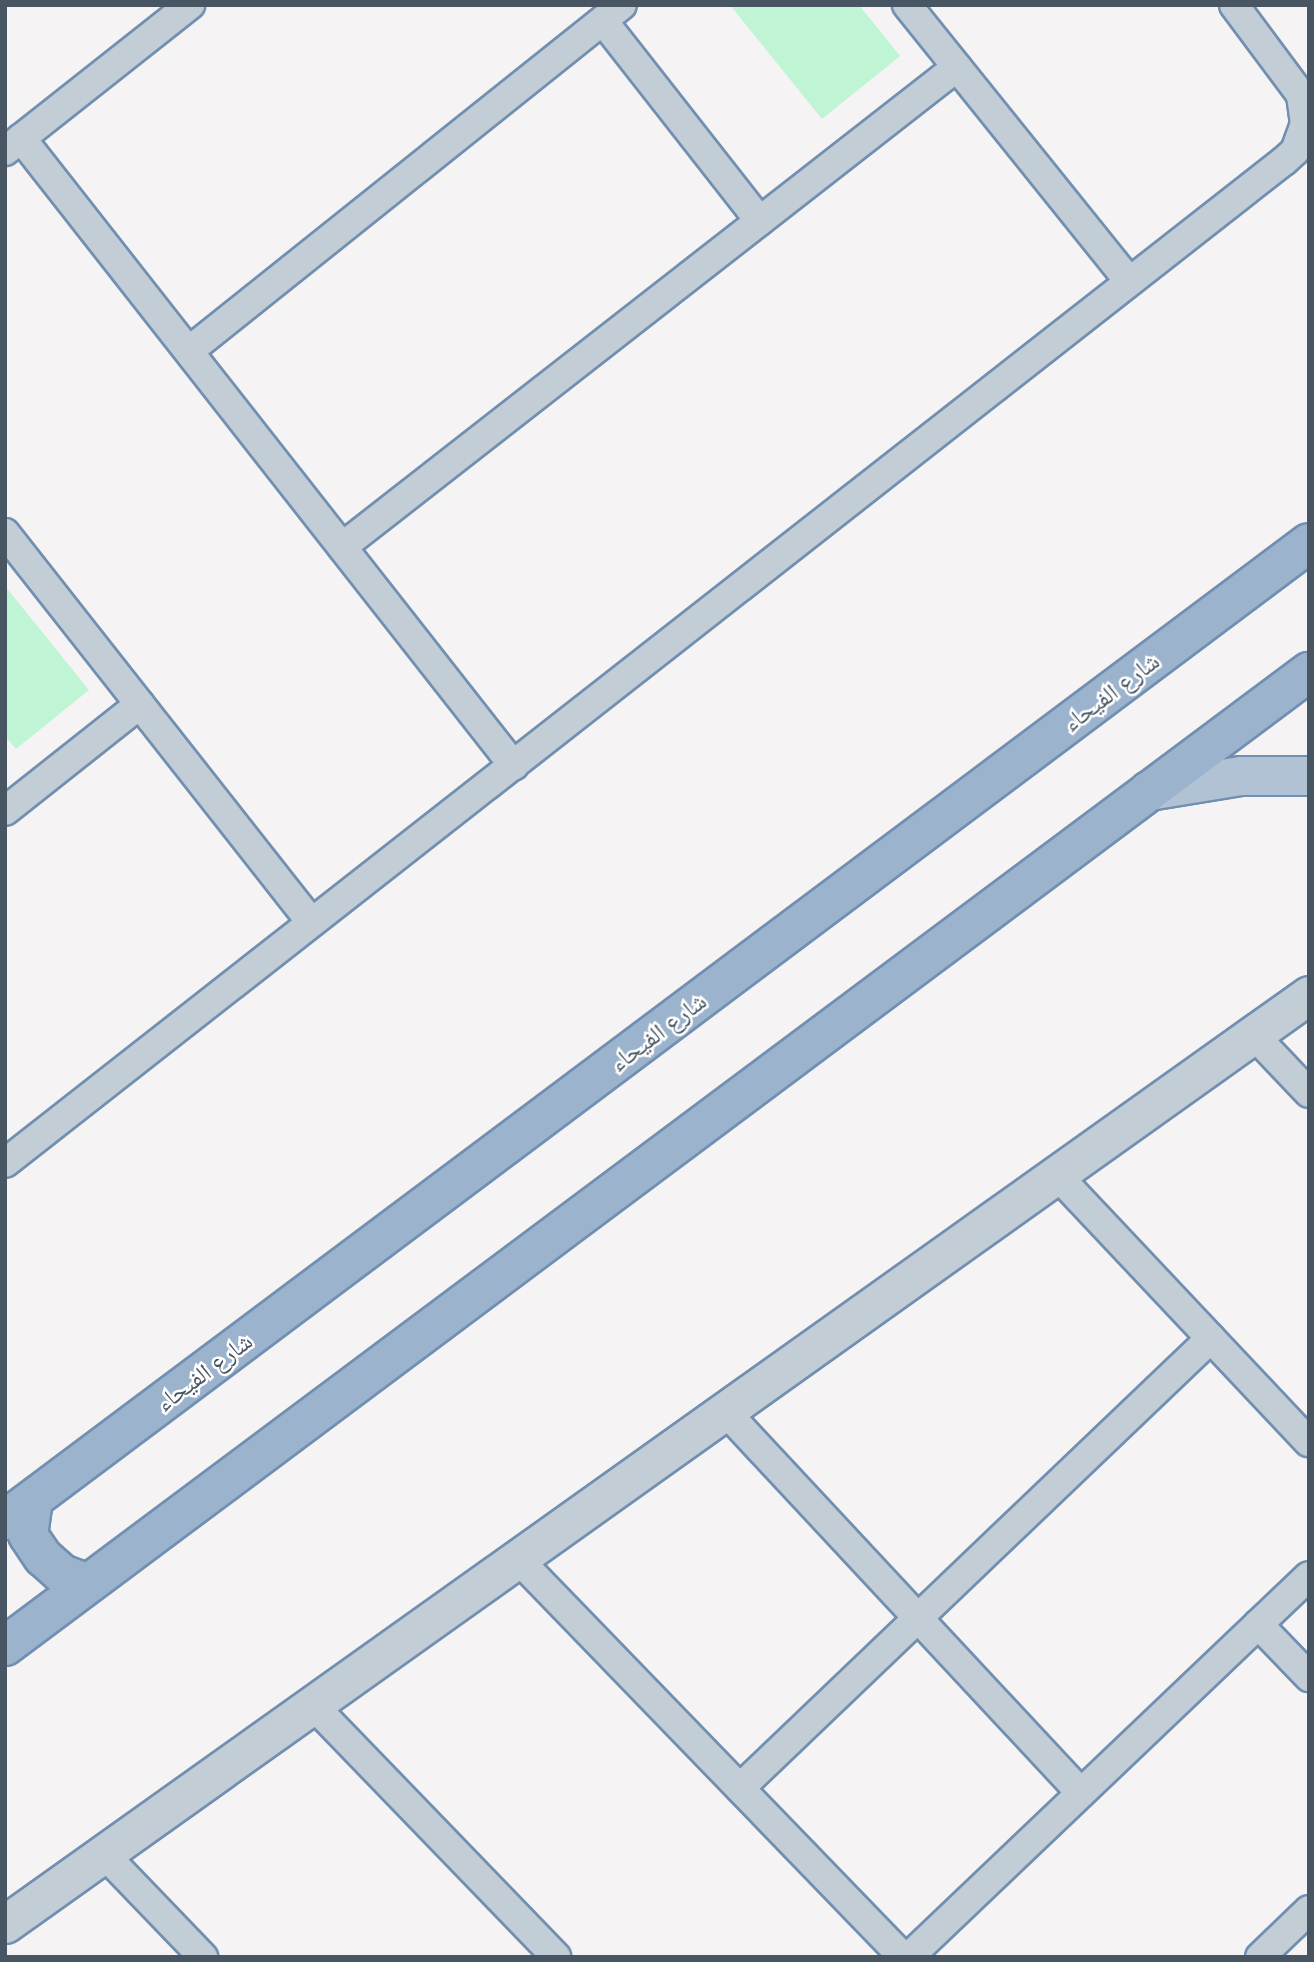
<!DOCTYPE html>
<html>
<head>
<meta charset="utf-8">
<style>
	body { margin:0 }
	#map { position:relative; width:1314px; height:1962px; overflow:hidden; background:#f5f3f3; font-family:Raleway,"Noto Naskh Arabic",sans-serif }
	div>[style] { position:absolute }
	.green>* { inset:0; background:#bff5d4 }
	.roads { filter:drop-shadow(2px 0 #718fb1) drop-shadow(-2px 0 #718fb1) drop-shadow(0 2px #718fb1) drop-shadow(0 -2px #718fb1) }
	.minor>* { height:28px; margin:-14px; padding:0 14px; transform-origin:14px; border-radius:14px; background:#c3cdd5 }
	.tertiary>* { height:37px; margin:-18.5px; padding:0 18.5px; transform-origin:18.5px; border-radius:18.5px; background:#c3cdd5 }
	.primary>* { height:38px; margin:-19px; padding:0 19px; transform-origin:19px; border-radius:19px; background:#b0c2d3 }
	.trunk>* { height:38px; margin:-19px; padding:0 19px; transform-origin:19px; border-radius:19px; background:#9bb3cc }
	span { translate:-50% -50%; white-space:nowrap; text-align:center; line-height:1.15; -webkit-text-stroke:5px #fff; paint-order:stroke }
	.street-label { font-size:24px; color:#485663 }
	.frame { position:absolute; inset:0; border:7px solid #485663; pointer-events:none }
</style>
</head>
<body>
<div id="map">
	<div class="green">
		<i style="clip-path:polygon(730px 5px,859px 5px,900px 56px,822px 119px)"></i>
		<i style="clip-path:polygon(5px 586px,89px 690px,16px 749px,5px 736px)"></i>
	</div>
	<div class="roads">
		<div class="minor">
			<i style="left:907px;top:5px;width:354px;rotate:51.2deg"></i>
			<i style="left:603px;top:21px;width:254px;rotate:51.9deg"></i>
			<i style="left:21px;top:138px;width:798px;rotate:51.87deg"></i>
			<i style="left:5px;top:151px;width:236px;rotate:-38.3deg"></i>
			<i style="left:189px;top:351px;width:554px;rotate:-38.63deg"></i>
			<i style="left:5px;top:533px;width:495px;rotate:51.8deg"></i>
			<i style="left:342px;top:547px;width:780px;rotate:-37.97deg"></i>
			<i style="left:5px;top:811px;width:172px;rotate:-38.4deg"></i>
			<i style="left:1253px;top:1034px;width:81px;rotate:46.5deg"></i>
			<i style="left:5px;top:1163px;width:1625px;rotate:-38.08deg"></i>
			<i style="left:1284px;top:161px;width:15px;rotate:-42deg"></i>
			<i style="left:1295px;top:151px;width:29px;rotate:-70deg"></i>
			<i style="left:1305px;top:124px;width:29px;rotate:-98deg"></i>
			<i style="left:1301px;top:95px;width:112px;rotate:-126.7deg"></i>
			<i style="left:1057px;top:1175px;width:367px;rotate:46.7deg"></i>
			<i style="left:725px;top:1411px;width:522px;rotate:47.02deg"></i>
			<i style="left:518px;top:1559px;width:554px;rotate:45.95deg"></i>
			<i style="left:1258px;top:1624px;width:74px;rotate:46.1deg"></i>
			<i style="left:313px;top:1705px;width:350px;rotate:46deg"></i>
			<i style="left:740px;top:1788px;width:651px;rotate:-43.69deg"></i>
			<i style="left:104px;top:1854px;width:143px;rotate:46.1deg"></i>
			<i style="left:909px;top:1957px;width:552px;rotate:-43.61deg"></i>
			<i style="left:1260px;top:1957px;width:68px;rotate:-43.8deg"></i>
		</div>
		<div class="tertiary">
			<i style="left:5px;top:1924px;width:1601px;rotate:-35.47deg"></i>
		</div>
		<div class="primary">
			<i style="left:1149px;top:791px;width:93px;rotate:-9.3deg"></i>
			<i style="left:1241px;top:776px;width:68px"></i>
		</div>
		<div class="trunk">
			<i style="left:33px;top:1500px;width:35px;rotate:98deg"></i>
			<i style="left:28px;top:1535px;width:27px;rotate:56deg"></i>
			<i style="left:43px;top:1557px;width:25px;rotate:42deg"></i>
			<i style="left:62px;top:1574px;width:27px;rotate:20deg"></i>
			<i style="left:5px;top:1520px;width:1629px;rotate:-36.84deg"></i>
			<i style="left:5px;top:1646px;width:1628px;rotate:-36.76deg"></i>
		</div>
	</div>
	<div class="street-label">
		<span style="left:1111px;top:692px;rotate:-37deg">شارع الفيحاء</span>
		<span style="left:658px;top:1032px;rotate:-37deg">شارع الفيحاء</span>
		<span style="left:204px;top:1372px;rotate:-37deg">شارع الفيحاء</span>
	</div>
	<div class="frame"></div>
</div>
</body>
</html>
